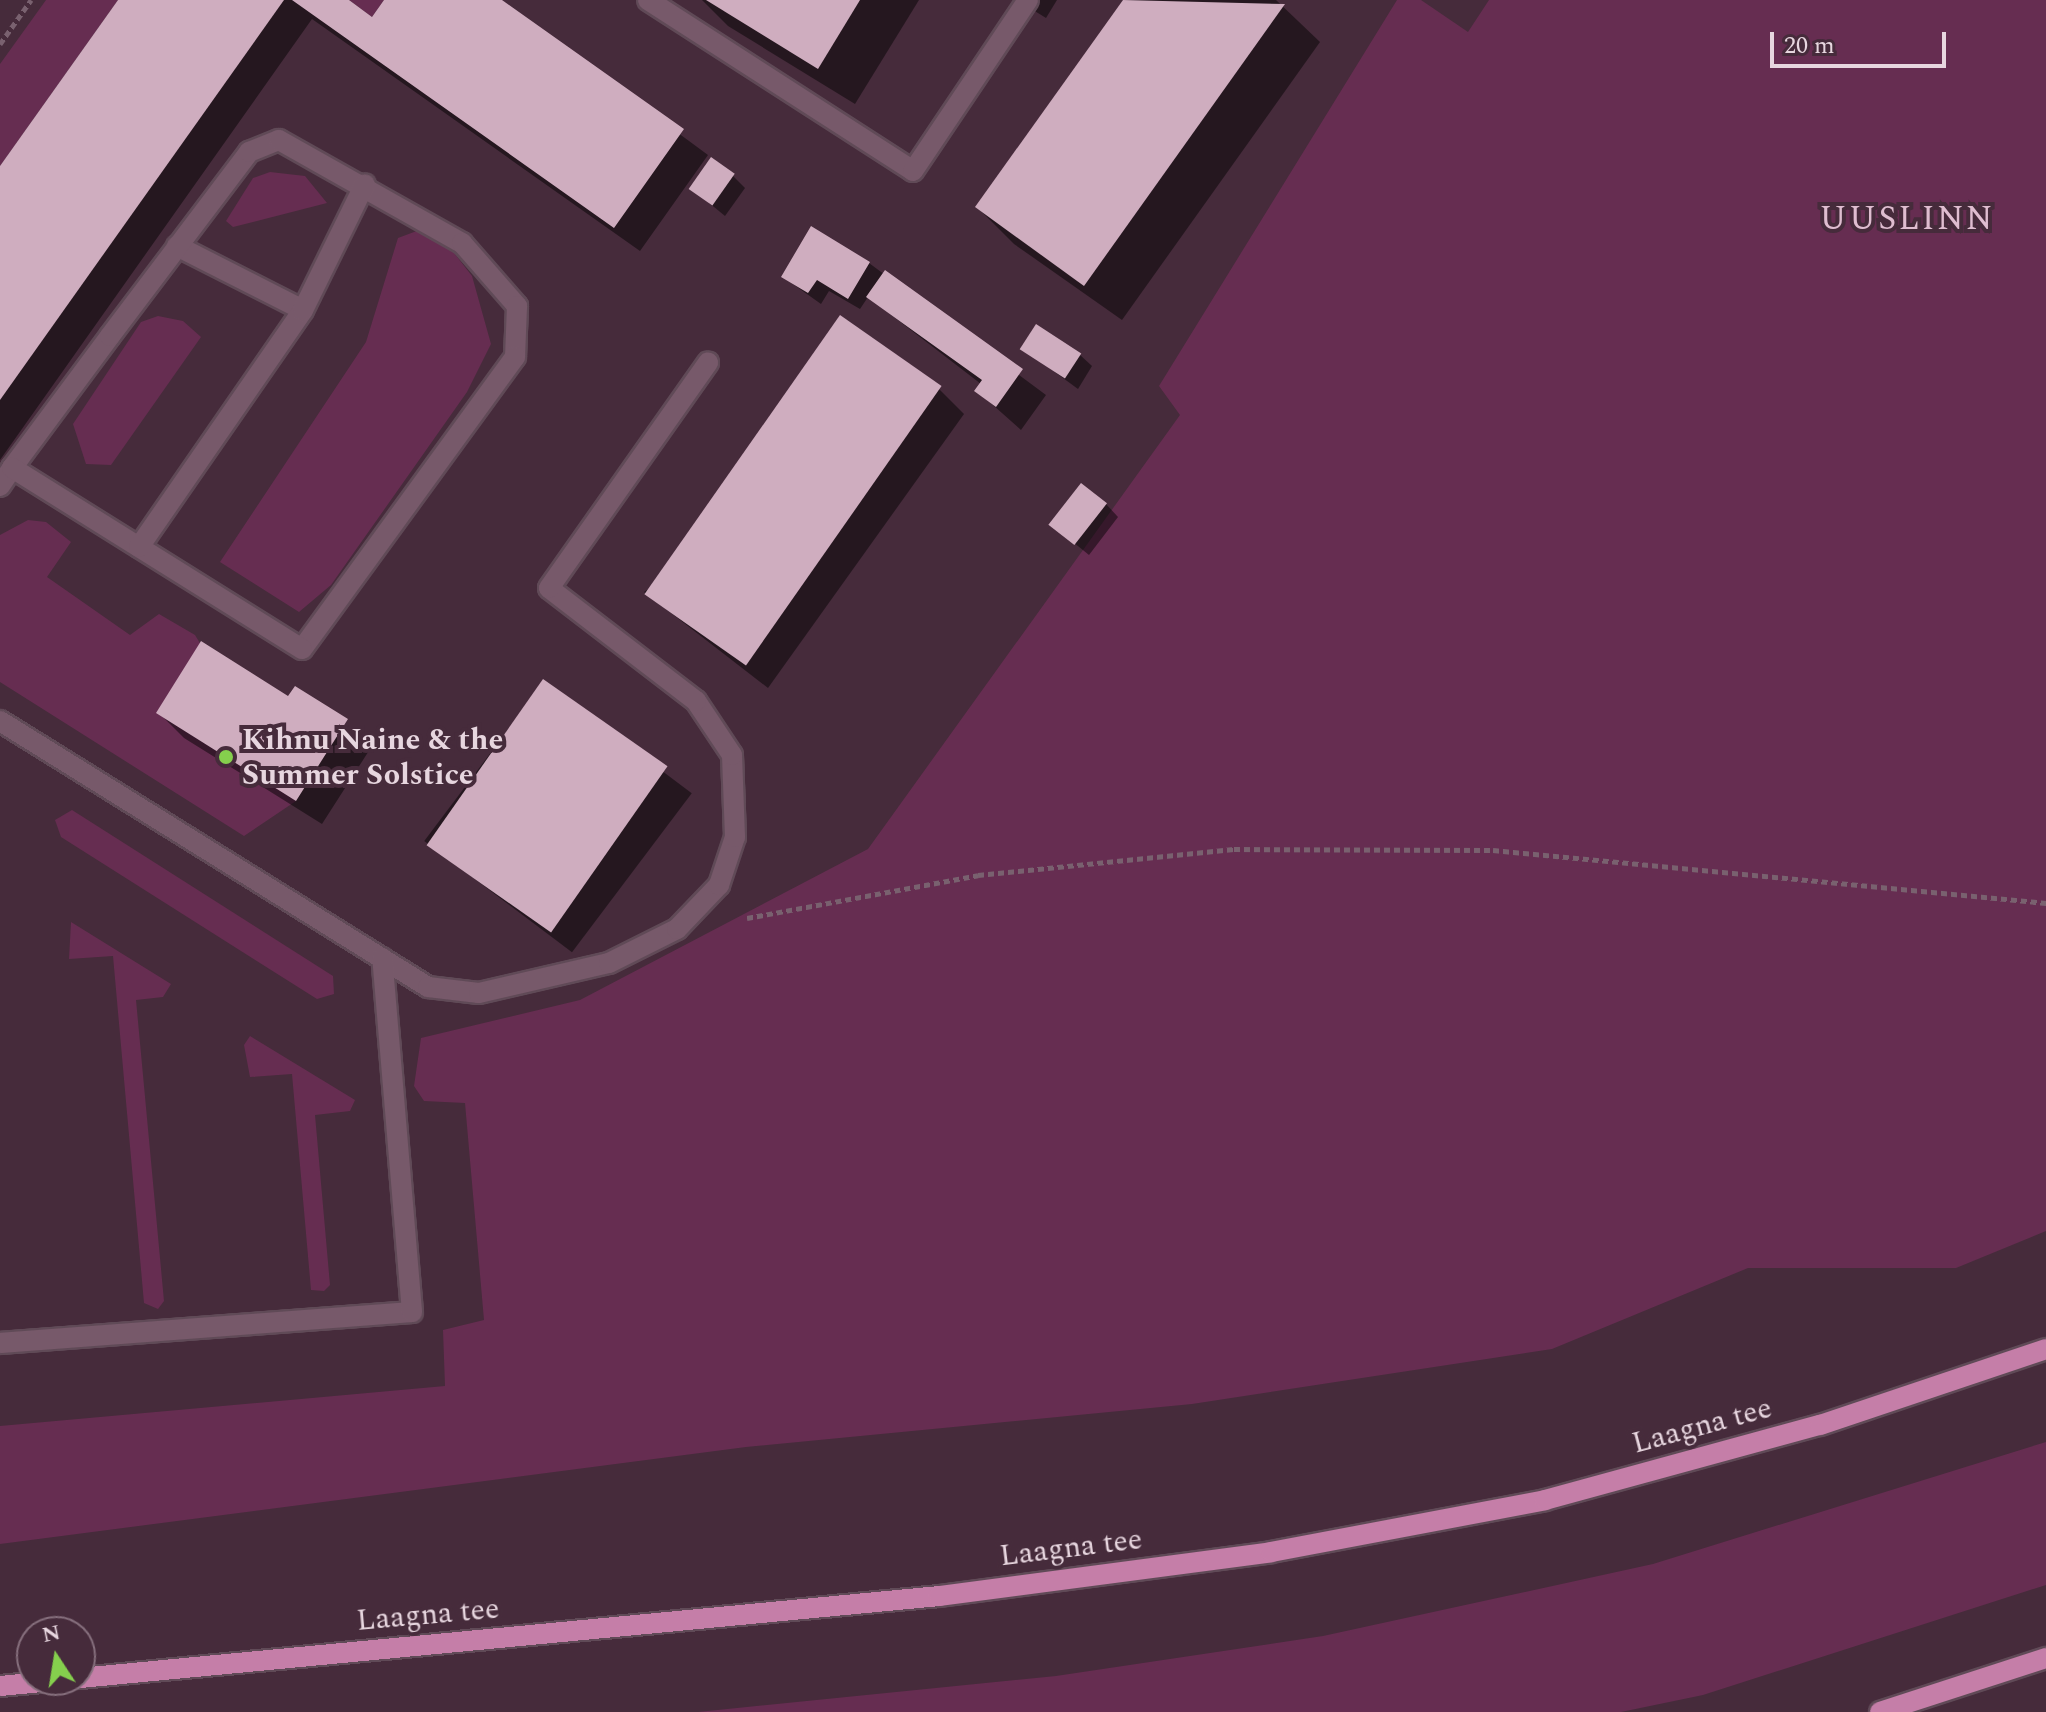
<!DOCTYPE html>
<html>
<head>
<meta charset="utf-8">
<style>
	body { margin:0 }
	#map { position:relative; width:2046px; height:1712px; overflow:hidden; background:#462b3b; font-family:Spectral,serif }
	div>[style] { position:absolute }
	.green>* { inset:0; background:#662d51 }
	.shadow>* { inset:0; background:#0007; transform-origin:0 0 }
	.building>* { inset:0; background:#cfadbf; transform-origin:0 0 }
	.path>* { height:5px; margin-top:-2.5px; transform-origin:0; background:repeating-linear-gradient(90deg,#79616f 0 6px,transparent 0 10px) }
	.roads { filter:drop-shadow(2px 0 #604a57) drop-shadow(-2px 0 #604a57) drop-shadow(0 2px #604a57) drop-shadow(0 -2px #604a57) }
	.minor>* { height:20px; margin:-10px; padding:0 10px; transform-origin:10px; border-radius:10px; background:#77596a }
	.major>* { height:20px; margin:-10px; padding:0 10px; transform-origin:10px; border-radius:10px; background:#c57ea8 }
	.dots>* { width:22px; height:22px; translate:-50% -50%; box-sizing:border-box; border:4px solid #462b3b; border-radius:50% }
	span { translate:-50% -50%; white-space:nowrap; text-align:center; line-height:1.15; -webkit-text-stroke:8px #462b3b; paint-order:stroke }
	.poi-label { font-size:30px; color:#e7d6df; font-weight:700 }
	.left { translate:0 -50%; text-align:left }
	.street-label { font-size:30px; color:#e7d6df }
	.quarter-label { font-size:34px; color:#dfbdd0; letter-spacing:2px }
	.north { position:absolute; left:16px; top:1616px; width:80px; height:80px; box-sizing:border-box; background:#462b3b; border:2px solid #866f7d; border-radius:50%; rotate:348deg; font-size:22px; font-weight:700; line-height:32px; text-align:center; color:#e7d6df }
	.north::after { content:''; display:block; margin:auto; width:28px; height:36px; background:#85cf4d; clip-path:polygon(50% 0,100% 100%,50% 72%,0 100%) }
	.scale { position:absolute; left:1770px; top:32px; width:176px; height:36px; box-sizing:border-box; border:4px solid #e7d6df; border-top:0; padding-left:10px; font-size:24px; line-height:28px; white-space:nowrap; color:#e7d6df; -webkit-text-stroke:6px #462b3b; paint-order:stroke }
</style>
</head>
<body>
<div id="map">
	<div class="green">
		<i style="clip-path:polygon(46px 0,118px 0,0 166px,0 64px)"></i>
		<i style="clip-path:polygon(349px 0,384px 0,372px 17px)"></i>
		<i style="clip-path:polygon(1397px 0,1421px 0,1468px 32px,1489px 0,2046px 0,2046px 1231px,1956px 1268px,1748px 1268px,1552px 1349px,1192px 1404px,746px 1447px,0 1544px,0 1426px,445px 1386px,443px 1330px,484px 1320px,465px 1103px,424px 1101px,414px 1086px,421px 1038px,580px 1000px,868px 849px,1180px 415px,1159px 386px)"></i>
		<i style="clip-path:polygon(270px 172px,305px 176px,327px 203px,233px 227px,226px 221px,253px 178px)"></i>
		<i style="clip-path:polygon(422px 229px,447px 244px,472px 276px,491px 344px,467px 392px,331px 585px,299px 612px,220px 562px,366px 342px,398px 238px)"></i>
		<i style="clip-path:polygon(158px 316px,183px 321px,201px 337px,111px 465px,86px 464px,73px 424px,141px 322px)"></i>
		<i style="clip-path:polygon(28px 520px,46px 522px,71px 542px,47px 577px,130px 635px,159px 614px,195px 635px,296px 801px,244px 836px,0 682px,0 535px)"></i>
		<i style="clip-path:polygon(72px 810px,333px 976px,334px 994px,317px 999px,61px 837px,55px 820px)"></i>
		<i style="clip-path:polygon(71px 922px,171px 984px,163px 997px,136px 1000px,164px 1301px,158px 1309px,144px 1303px,113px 956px,69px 959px)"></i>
		<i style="clip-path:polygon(250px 1036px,355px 1100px,350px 1111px,315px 1115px,330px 1285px,324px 1291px,311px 1290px,292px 1074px,250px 1077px,244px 1045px)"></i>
		<i style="clip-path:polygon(2046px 1442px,2046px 1585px,1703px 1695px,1621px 1712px,698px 1712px,1056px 1676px,1323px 1636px,1653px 1564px)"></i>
	</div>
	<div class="shadow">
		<i style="clip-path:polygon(120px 0,345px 0,373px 20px,387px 0,498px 0,708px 155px,640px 251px,312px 19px,0 460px,0 170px)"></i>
		<i style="clip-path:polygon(702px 0,919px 0,855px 104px,728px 26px)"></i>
		<i style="clip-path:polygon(1017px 0,1057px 0,1046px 18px)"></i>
		<i style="clip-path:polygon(1125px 0,1276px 0,1320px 42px,1122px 320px,1014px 244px,977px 207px)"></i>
		<i style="clip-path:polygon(733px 176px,745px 188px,725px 216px,691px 188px)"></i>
		<i style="clip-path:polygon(869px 263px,1046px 395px,1021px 430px,976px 390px,981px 384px,868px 297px,860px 309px,829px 291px,821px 304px,783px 277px)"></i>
		<i style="clip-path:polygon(1022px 348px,1079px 354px,1092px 366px,1078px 389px)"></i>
		<i style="clip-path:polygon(939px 389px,964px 414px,768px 688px,644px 592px)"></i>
		<i style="clip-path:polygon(1106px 504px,1118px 517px,1089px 555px,1052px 525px)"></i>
		<i style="left:544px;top:682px;width:185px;height:199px;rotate:37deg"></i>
		<i style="clip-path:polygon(295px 688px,372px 746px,322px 824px,184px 738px,159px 713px,289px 699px)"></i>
	</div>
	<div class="building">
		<i style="clip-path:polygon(118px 0,284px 0,0 400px,0 166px)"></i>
		<i style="clip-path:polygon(292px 0,349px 0,372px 17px,384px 0,502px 0,684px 129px,614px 228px)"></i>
		<i style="clip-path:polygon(706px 0,860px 0,818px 69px)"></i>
		<i style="clip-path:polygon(1123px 0,1285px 4px,1084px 286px,975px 207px)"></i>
		<i style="left:711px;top:157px;width:29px;height:39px;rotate:35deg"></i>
		<i style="clip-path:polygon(811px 226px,870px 262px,848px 299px,817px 280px,808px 293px,781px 277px)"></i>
		<i style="clip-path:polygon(885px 270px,1023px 369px,996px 407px,974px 391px,982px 380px,866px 297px)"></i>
		<i style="left:840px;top:315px;width:124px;height:341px;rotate:35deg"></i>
		<i style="left:1036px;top:324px;width:54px;height:30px;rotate:33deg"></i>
		<i style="left:1081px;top:483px;width:33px;height:53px;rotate:38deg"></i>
		<i style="clip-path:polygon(201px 641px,288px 696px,295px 686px,348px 719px,296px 801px,156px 713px)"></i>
		<i style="left:543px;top:679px;width:152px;height:203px;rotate:35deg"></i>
	</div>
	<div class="path">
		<i style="left:0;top:44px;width:54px;rotate:-54.8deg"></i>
		<i style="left:747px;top:918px;width:235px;rotate:-10.5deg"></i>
		<i style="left:978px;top:875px;width:257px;rotate:-5.8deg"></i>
		<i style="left:1234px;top:849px;width:259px;rotate:0.2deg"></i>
		<i style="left:1493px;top:850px;width:556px;rotate:5.47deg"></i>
	</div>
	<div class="roads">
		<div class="minor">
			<i style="left:648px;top:0;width:315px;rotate:32.8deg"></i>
			<i style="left:913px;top:171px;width:206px;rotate:-56.1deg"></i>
			<i style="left:177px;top:246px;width:141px;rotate:26.9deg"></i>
			<i style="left:0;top:486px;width:22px;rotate:-56deg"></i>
			<i style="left:12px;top:468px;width:164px;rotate:-53.4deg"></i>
			<i style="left:110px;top:336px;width:231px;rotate:-52.9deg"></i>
			<i style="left:249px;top:152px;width:32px;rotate:-22deg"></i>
			<i style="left:279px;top:140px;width:210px;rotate:29.4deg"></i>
			<i style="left:462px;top:243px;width:84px;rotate:48.9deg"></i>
			<i style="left:517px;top:306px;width:51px;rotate:92.2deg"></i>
			<i style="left:515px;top:357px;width:361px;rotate:126.1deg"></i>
			<i style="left:302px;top:649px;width:342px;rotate:-148deg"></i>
			<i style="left:139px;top:547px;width:288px;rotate:-55.3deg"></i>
			<i style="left:303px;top:310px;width:140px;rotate:-63.8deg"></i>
			<i style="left:0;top:721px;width:504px;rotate:31.86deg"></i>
			<i style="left:428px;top:987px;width:51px;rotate:6.7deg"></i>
			<i style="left:479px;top:993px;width:133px;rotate:-13deg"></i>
			<i style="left:609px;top:963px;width:76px;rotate:-26.6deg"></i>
			<i style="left:677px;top:929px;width:61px;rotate:-46.3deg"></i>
			<i style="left:719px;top:885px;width:51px;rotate:-71.6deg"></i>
			<i style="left:735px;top:837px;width:82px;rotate:-92.1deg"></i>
			<i style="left:732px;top:755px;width:65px;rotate:-123.7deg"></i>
			<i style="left:696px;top:701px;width:185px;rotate:-142.5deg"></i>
			<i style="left:549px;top:588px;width:276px;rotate:-54.8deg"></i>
			<i style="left:0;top:1343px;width:413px;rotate:-4.3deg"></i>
			<i style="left:412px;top:1312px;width:355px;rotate:-94.8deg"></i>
		</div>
		<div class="major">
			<i style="left:80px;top:1678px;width:863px;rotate:-5.45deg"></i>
			<i style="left:939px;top:1596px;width:335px;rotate:-7.5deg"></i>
			<i style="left:1271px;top:1552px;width:279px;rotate:-10.7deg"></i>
			<i style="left:1545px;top:1500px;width:285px;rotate:-15.3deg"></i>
			<i style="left:1820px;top:1425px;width:238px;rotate:-18.6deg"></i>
			<i style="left:0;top:1686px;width:64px;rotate:-5.4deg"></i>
			<i style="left:1880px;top:1712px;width:175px;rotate:-18deg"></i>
		</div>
	</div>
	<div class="dots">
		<i style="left:226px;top:757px;background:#85cf4d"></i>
	</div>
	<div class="poi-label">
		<span class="left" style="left:242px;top:757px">Kihnu Naine &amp; the<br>Summer Solstice</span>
	</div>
	<div class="street-label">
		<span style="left:1702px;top:1426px;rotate:-15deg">Laagna tee</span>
		<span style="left:1071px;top:1548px;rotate:-7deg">Laagna tee</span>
		<span style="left:428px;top:1615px;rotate:-5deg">Laagna tee</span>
	</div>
	<div class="quarter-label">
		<span style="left:1907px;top:220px">UUSLINN</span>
	</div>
	<div class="north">N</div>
	<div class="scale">20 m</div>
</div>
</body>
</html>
